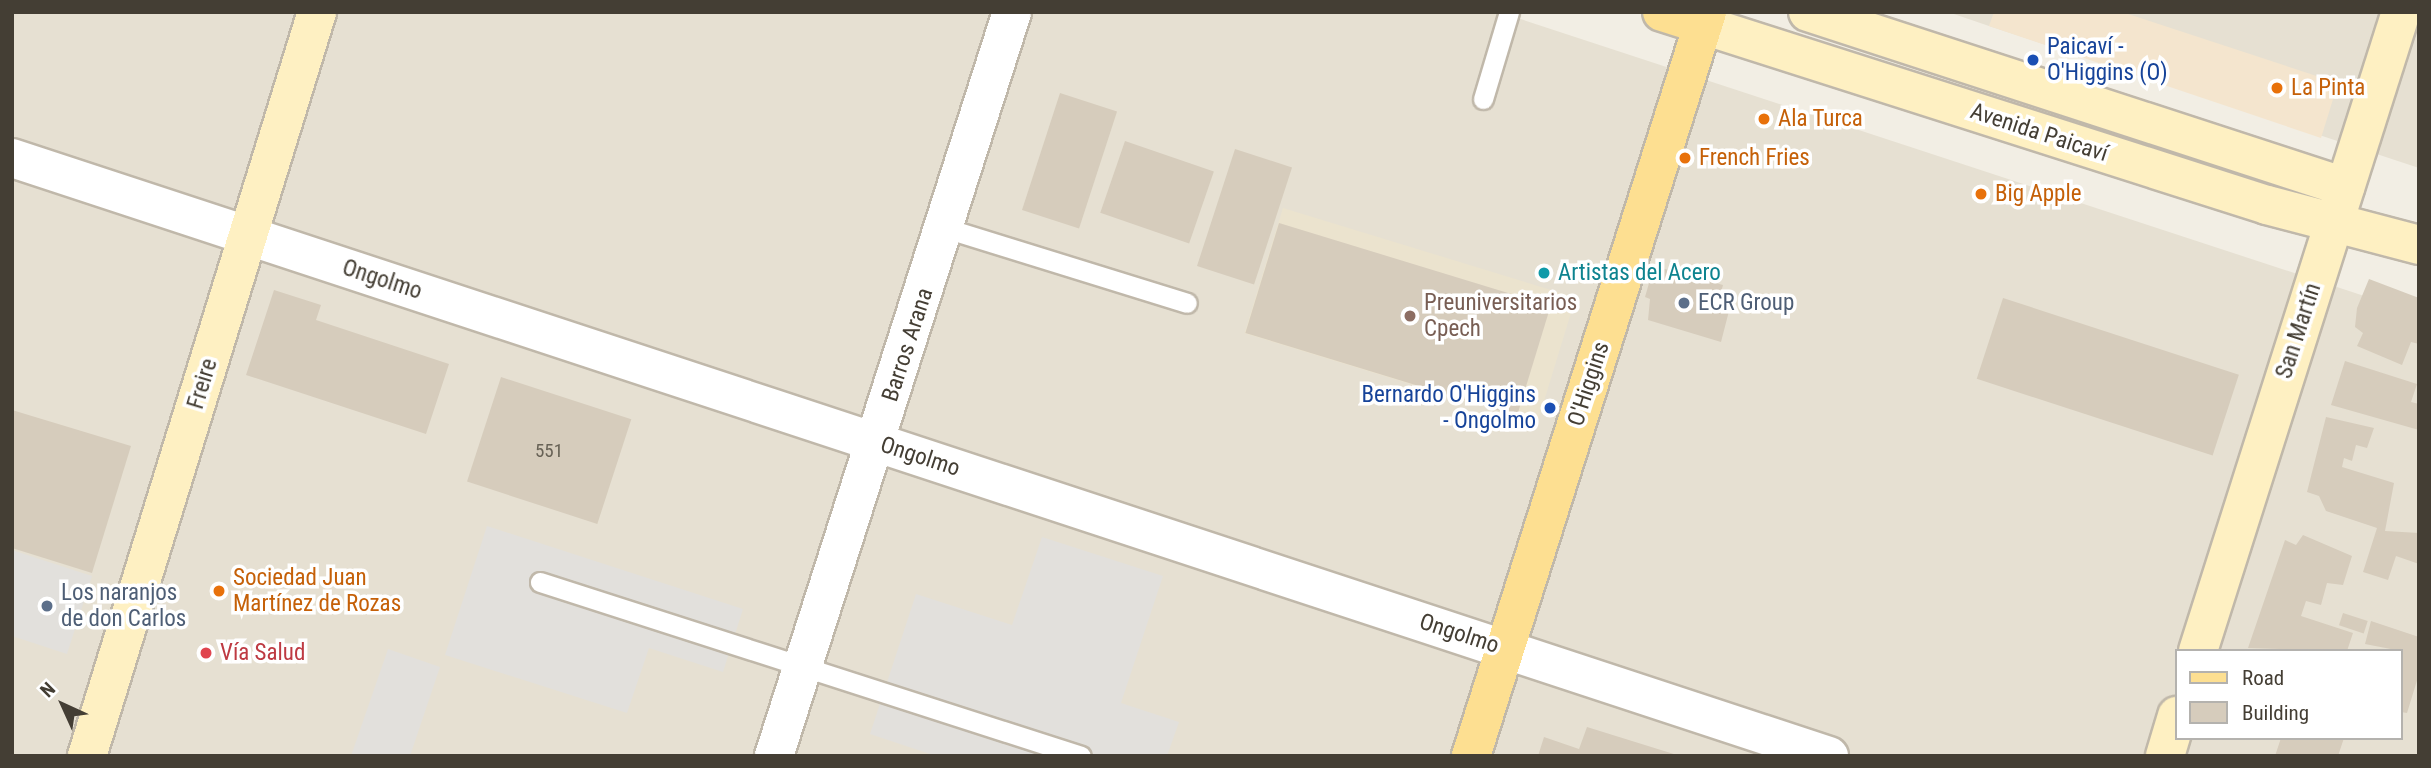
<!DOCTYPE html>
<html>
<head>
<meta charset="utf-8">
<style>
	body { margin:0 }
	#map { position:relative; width:2431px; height:768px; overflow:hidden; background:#f2eee4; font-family:"Roboto Condensed",sans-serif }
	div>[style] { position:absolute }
	.residential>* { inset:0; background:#e6e0d2 }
	.commercial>* { inset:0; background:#f4e5ce }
	.education>* { inset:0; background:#ebe3ce; transform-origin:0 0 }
	.parking>* { inset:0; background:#e2e0dc }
	.building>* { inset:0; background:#d6ccbc; transform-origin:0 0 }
	.roads { filter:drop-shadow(2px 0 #c0b8aa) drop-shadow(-2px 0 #c0b8aa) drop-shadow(0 2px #c0b8aa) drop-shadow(0 -2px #c0b8aa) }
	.lane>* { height:19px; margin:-9.5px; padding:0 9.5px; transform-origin:9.5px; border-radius:9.5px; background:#fff }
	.street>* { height:38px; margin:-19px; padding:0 19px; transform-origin:19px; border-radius:19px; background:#fff }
	.secondary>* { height:38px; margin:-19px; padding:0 19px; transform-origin:19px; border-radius:19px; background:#fef0c2 }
	.primary>* { height:38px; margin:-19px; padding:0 19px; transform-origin:19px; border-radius:19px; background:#fddf91 }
	.dots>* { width:19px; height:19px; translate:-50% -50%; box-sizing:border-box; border:4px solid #fff; border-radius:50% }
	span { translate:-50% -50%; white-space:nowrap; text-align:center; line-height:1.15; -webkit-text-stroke:7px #fff; paint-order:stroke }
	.number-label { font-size:19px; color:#686256 }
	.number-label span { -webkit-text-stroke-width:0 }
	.transit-label { font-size:23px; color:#164399 }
	.left { translate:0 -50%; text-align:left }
	.right { translate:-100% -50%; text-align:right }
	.food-label { font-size:23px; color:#c56008 }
	.street-label { font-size:23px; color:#443e34 }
	.culture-label { font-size:23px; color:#0d838f }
	.education-label { font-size:23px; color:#785e54 }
	.service-label { font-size:23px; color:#4e5e75 }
	.health-label { font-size:23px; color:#be3a42 }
	.frame { position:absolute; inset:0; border:14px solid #443e34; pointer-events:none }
	.legend { position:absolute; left:2175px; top:649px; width:228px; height:91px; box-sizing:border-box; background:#fff; border:2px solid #b4b2ae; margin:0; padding:9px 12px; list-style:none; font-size:21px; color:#443e34 }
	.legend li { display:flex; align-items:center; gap:14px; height:35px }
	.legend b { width:35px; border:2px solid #b4b2ae }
	.north { position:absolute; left:28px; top:670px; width:70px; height:70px; -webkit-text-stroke:5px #fff; paint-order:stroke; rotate:315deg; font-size:19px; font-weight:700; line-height:28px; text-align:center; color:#443e34 }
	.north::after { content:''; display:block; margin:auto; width:24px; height:32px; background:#443e34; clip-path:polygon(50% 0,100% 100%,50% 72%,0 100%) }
</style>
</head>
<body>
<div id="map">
	<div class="residential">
		<i style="clip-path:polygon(evenodd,12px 12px,1499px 12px,2419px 314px,2419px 756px,12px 756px,12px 12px,2177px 651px,2401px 651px,2401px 738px,2177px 738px,2177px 651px)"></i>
		<i style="clip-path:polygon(1948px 12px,2419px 12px,2419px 168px,1989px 26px)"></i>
	</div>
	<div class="commercial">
		<i style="clip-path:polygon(1994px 12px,2122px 12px,2338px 83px,2321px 138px,1989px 26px)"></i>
	</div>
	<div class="education">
		<i style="left:1283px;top:208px;width:306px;height:131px;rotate:17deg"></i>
	</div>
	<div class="parking">
		<i style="clip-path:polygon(487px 526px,743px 609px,723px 672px,649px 648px,627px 713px,445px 655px)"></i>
		<i style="clip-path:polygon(1042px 537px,1163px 576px,1121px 703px,1179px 722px,1167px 756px,936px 756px,870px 734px,916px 594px,1012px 625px)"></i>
		<i style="clip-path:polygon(12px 550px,92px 576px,67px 654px,12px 636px)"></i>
		<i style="clip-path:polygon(388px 649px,440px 667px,410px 756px,351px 756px)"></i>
	</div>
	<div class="building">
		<i style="left:1060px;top:93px;width:60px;height:123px;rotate:18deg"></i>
		<i style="left:1125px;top:141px;width:94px;height:76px;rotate:19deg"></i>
		<i style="left:1235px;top:149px;width:60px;height:123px;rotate:18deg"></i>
		<i style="left:1279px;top:223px;width:284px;height:115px;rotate:17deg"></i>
		<i style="clip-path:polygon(1654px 266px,1723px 285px,1717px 307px,1729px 311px,1721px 342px,1648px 320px,1650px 299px,1645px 297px)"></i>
		<i style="clip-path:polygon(2369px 279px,2419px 298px,2419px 344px,2411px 342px,2402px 365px,2357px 346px,2363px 333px,2355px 327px,2357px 308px)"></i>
		<i style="clip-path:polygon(274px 290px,321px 305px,316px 320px,449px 364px,426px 434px,246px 375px)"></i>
		<i style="left:2003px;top:298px;width:248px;height:85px;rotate:18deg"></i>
		<i style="clip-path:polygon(2345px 361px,2417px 384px,2411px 402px,2419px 404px,2419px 430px,2331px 405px)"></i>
		<i style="left:501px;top:377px;width:137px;height:110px;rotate:18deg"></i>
		<i style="clip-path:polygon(12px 410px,131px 446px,92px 573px,12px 548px)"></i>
		<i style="clip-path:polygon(2326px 417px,2374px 428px,2367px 448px,2356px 445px,2352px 461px,2344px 458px,2342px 467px,2394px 483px,2385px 531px,2419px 533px,2419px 564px,2396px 556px,2388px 580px,2363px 572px,2377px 528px,2326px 511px,2319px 496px,2307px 492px)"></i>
		<i style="clip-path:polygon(2303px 535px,2352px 556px,2343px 585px,2327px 583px,2321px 605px,2306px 601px,2301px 616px,2353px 633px,2347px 651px,2248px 648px,2285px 540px,2296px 545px)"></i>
		<i style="left:2343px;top:613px;width:26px;height:13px;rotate:18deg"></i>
		<i style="clip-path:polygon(2371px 621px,2419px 637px,2419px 674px,2407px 713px,2401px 712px,2401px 651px,2365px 644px)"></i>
		<i style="clip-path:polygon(1587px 727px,1677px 755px,1677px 756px,1538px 756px,1544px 737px,1579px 749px)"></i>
		<i style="clip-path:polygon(2281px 738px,2344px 738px,2338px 756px,2275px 756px)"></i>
	</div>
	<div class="roads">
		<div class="lane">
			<i style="left:1483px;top:99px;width:91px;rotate:-73.4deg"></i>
			<i style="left:945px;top:228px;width:253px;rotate:17.2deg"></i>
			<i style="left:540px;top:582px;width:568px;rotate:17.83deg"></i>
		</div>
		<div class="street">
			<i style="left:12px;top:158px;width:1913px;rotate:18.22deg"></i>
			<i style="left:774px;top:756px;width:781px;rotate:-72.26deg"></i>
		</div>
		<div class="secondary">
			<i style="left:1808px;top:12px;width:565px;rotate:18.05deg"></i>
			<i style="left:1703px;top:25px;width:592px;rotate:17.7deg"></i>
			<i style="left:2267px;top:205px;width:157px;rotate:14.7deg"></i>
			<i style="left:2198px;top:651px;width:670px;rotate:-72.38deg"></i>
			<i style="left:87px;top:756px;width:779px;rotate:-72.82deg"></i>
			<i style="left:2165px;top:756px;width:42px;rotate:-73.3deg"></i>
		</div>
		<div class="primary">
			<i style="left:1662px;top:12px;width:43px;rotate:17.6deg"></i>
			<i style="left:1471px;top:756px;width:781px;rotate:-72.4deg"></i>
		</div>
	</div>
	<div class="dots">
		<i style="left:2033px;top:60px;background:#1a4fb4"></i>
		<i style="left:2277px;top:88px;background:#e8710a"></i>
		<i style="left:1764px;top:119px;background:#e8710a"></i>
		<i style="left:1685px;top:158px;background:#e8710a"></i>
		<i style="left:1981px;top:194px;background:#e8710a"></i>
		<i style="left:1544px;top:273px;background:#0f9aa8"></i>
		<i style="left:1684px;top:303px;background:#5c6f8a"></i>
		<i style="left:1410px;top:316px;background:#8d6e63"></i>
		<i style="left:1550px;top:408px;background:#1a4fb4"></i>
		<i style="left:219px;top:591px;background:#e8710a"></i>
		<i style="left:47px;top:606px;background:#5c6f8a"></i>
		<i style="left:206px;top:653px;background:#e0444e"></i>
	</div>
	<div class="number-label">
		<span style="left:549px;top:451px">551</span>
	</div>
	<div class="transit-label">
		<span class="left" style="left:2047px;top:60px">Paicaví -<br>O'Higgins (O)</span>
		<span class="right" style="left:1536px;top:408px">Bernardo O'Higgins<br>- Ongolmo</span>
	</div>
	<div class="food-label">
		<span class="left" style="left:2291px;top:88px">La Pinta</span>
		<span class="left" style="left:1778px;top:119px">Ala Turca</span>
		<span class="left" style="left:1699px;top:158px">French Fries</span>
		<span class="left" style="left:1995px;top:194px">Big Apple</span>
		<span class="left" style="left:233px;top:591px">Sociedad Juan<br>Martínez de Rozas</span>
	</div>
	<div class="street-label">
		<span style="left:2039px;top:133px;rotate:18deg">Avenida Paicaví</span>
		<span style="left:382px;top:280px;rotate:18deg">Ongolmo</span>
		<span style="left:2299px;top:331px;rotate:-72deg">San Martín</span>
		<span style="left:908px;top:345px;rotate:-72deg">Barros Arana</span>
		<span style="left:203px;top:384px;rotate:-73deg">Freire</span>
		<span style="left:1589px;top:384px;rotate:-72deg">O'Higgins</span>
		<span style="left:920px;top:457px;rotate:18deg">Ongolmo</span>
		<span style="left:1459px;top:634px;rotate:18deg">Ongolmo</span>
	</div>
	<div class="culture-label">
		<span class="left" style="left:1558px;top:273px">Artistas del Acero</span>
	</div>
	<div class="education-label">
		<span class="left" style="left:1424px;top:316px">Preuniversitarios<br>Cpech</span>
	</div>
	<div class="service-label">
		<span class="left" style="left:1698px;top:303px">ECR Group</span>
		<span class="left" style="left:61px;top:606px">Los naranjos<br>de don Carlos</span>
	</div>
	<div class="health-label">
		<span class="left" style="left:220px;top:653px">Vía Salud</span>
	</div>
	<div class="frame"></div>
	<ul class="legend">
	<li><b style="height:9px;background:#fddf91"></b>Road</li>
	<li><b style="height:19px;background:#d6ccbc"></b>Building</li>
	</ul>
	<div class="north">N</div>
</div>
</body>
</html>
